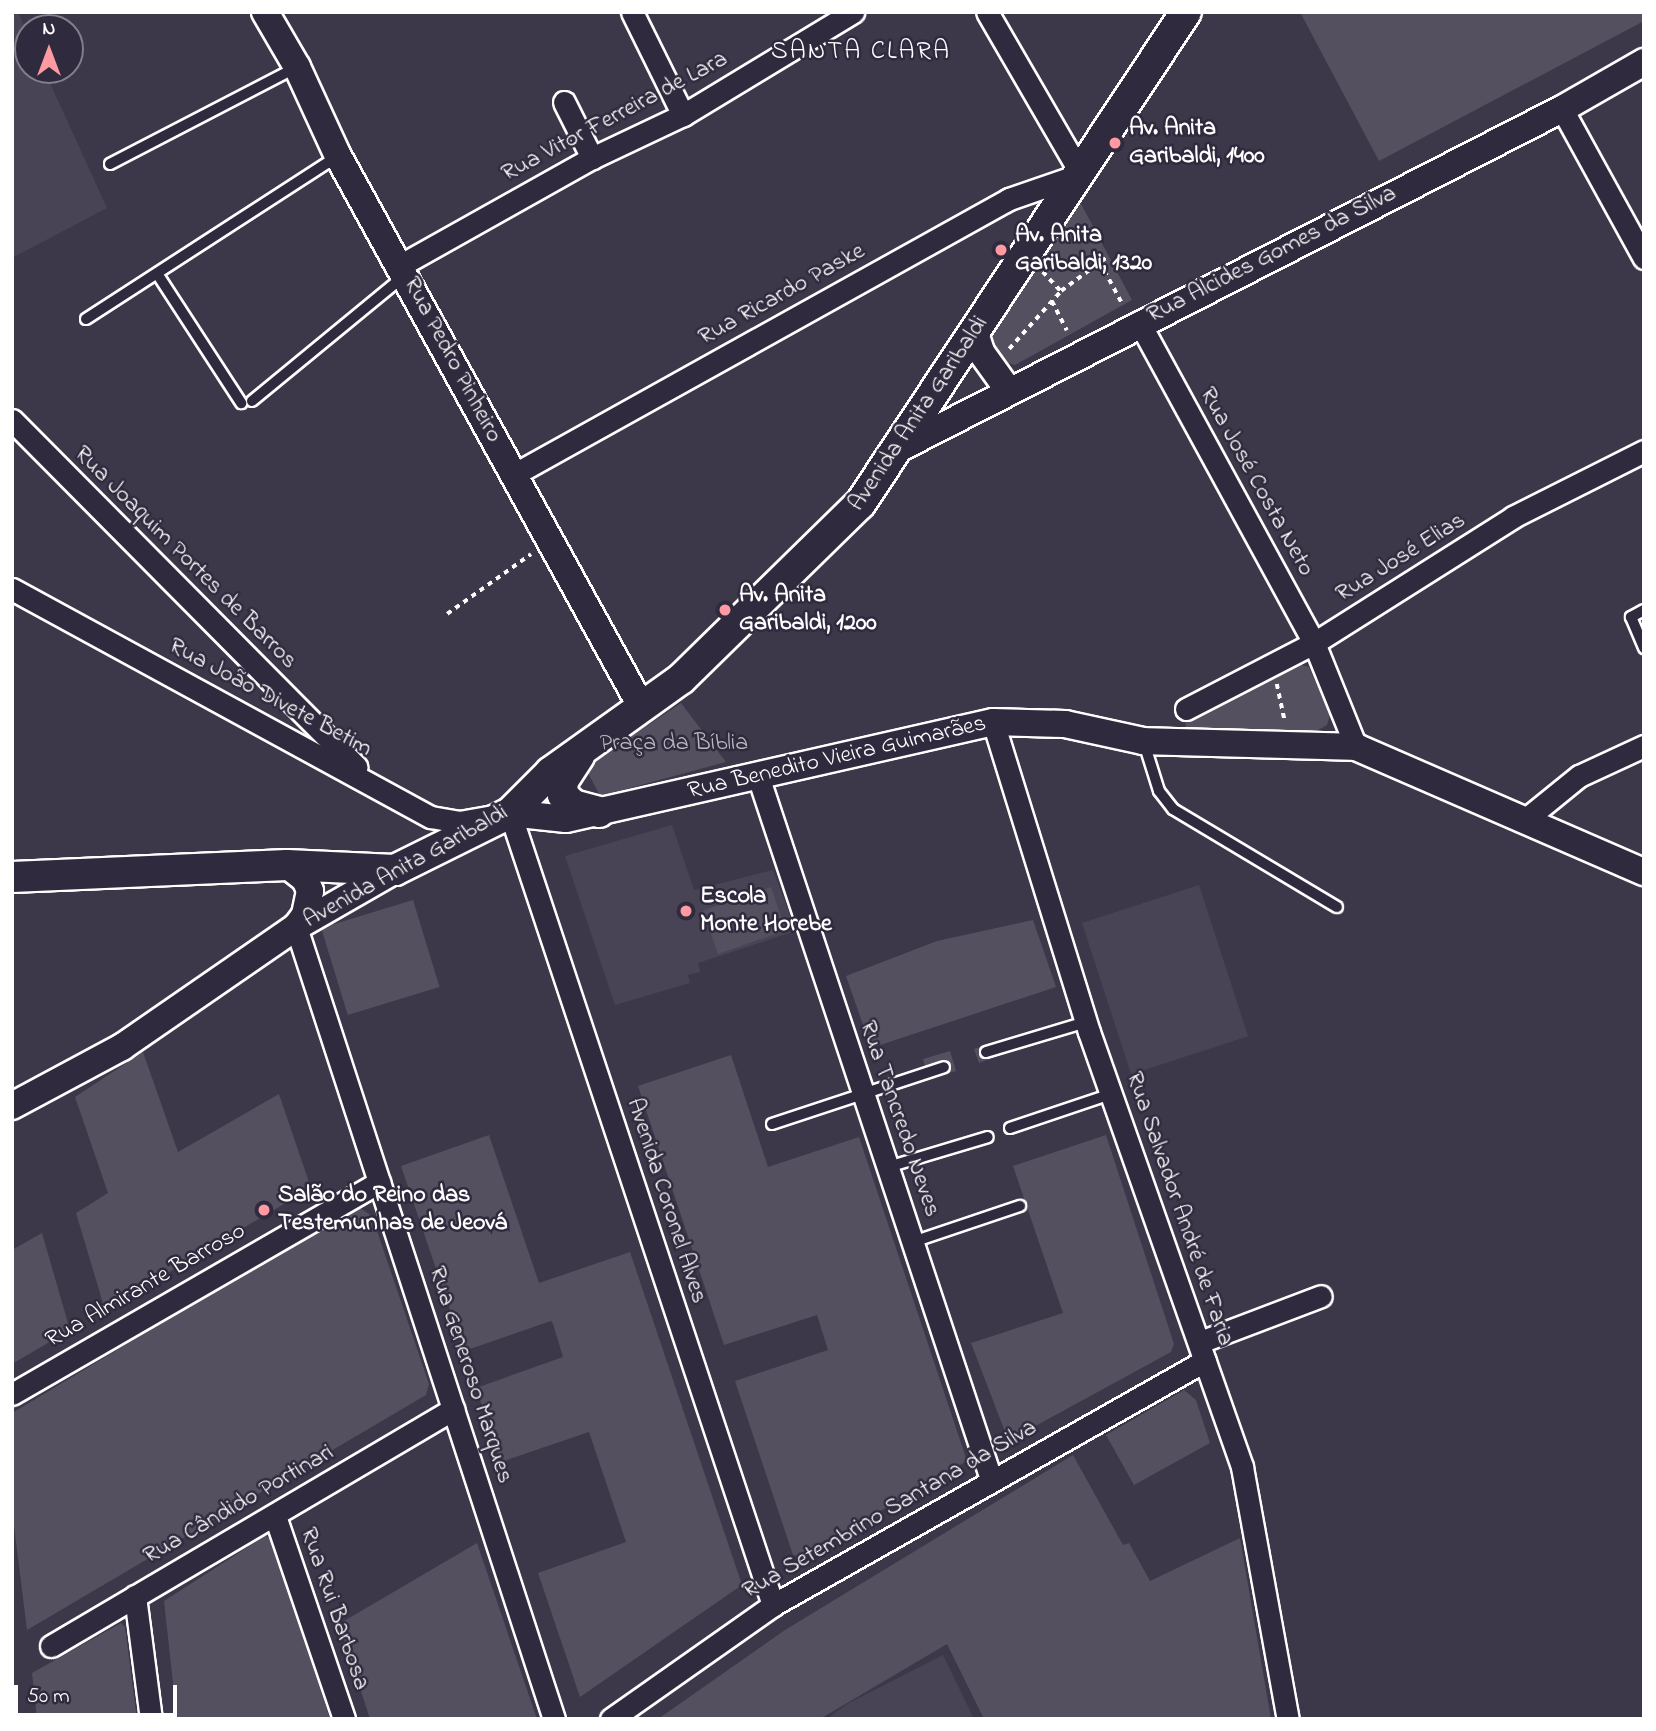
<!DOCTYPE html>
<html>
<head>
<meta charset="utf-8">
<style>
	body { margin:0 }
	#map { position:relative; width:1656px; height:1731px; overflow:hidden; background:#3c3749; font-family:"Indie Flower",sans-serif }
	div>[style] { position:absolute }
	.built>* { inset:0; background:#494455; transform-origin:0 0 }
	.green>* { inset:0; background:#555060; transform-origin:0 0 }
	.path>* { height:3.5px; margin-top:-1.75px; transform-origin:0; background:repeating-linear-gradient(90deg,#fff 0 5px,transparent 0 10px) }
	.roads { filter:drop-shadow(2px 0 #fff) drop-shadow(-2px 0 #fff) drop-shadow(0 2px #fff) drop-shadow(0 -2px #fff) }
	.service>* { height:10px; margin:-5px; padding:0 5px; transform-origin:5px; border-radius:5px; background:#2f2a3d }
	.minor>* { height:21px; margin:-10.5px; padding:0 10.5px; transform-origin:10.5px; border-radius:10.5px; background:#2f2a3d }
	.tertiary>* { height:26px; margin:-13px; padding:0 13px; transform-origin:13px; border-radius:13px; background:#2f2a3d }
	.secondary>* { height:30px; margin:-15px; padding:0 15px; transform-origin:15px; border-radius:15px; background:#2f2a3d }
	.dots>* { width:19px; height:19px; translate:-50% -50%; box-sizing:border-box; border:4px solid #2f2a3d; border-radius:50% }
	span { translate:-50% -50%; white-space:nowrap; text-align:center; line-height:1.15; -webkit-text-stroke:5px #2f2a3d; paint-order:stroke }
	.street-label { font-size:24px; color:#fff }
	.poi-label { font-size:24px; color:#fff; font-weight:700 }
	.left { translate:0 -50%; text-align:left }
	.park-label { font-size:24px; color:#bbb9bf }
	.neighbourhood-label { font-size:26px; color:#fff; letter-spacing:2px }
	.frame { position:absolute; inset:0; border:14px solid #fff; pointer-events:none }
	.north { position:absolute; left:14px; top:14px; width:70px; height:70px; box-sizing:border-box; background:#2f2a3d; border:2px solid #827f8b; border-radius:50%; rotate:0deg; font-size:19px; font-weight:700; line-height:28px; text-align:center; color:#fff }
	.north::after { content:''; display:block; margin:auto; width:24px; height:32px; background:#ff9aa2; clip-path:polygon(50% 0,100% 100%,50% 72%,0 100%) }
	.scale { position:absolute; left:14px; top:1685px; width:163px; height:32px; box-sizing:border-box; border:4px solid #fff; border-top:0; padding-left:9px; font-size:21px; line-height:24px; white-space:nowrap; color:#fff; -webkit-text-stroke:5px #2f2a3d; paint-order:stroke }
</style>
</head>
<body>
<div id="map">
	<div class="built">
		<i style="clip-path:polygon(12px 12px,18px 12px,28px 35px,28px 70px,44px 70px,107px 208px,12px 258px)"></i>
		<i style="clip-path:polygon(672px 825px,694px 890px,773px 870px,796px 931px,698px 963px,700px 972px,688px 975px,690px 983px,615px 1005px,565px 856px)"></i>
		<i style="left:1199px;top:885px;width:159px;height:123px;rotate:72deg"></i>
		<i style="clip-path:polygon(943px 1655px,974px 1719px,827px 1719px,847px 1704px)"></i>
	</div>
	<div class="green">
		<i style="clip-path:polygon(1300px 12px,1644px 12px,1644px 21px,1379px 161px)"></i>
		<i style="clip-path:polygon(1079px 200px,1132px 300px,1015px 365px,1000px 360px,987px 338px)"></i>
		<i style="clip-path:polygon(1297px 664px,1309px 667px,1330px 715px,1327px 725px,1318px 730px,1186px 730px,1185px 721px)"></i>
		<i style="clip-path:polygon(681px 703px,726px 762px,600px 796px,585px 767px)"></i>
		<i style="left:771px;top:887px;width:46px;height:72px;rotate:71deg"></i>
		<i style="left:413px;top:900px;width:91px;height:96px;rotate:73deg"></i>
		<i style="clip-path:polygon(1033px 920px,1056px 987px,871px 1048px,846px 976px,937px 941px)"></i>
		<i style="clip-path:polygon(1067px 1022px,1070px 1030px,979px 1063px,974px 1049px)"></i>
		<i style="clip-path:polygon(950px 1051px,956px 1071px,884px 1089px,882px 1081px,925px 1067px,923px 1059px)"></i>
		<i style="clip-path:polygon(143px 1052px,178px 1152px,279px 1094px,311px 1188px,105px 1310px,76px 1213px,108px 1193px,75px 1097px)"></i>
		<i style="clip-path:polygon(731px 1055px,768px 1167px,859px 1137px,967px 1461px,801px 1557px,793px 1555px,735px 1381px,828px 1350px,817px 1315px,724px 1345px,638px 1086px)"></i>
		<i style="clip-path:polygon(489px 1135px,539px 1283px,630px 1252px,742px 1585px,580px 1697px,538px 1573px,626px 1542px,589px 1432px,501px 1462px,476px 1388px,563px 1357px,553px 1324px,551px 1321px,464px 1351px,401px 1166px)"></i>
		<i style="clip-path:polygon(1106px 1135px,1174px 1344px,1171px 1352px,1017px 1436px,1007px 1437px,971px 1343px,1063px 1313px,1013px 1166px)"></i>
		<i style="clip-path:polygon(357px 1206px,372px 1216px,429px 1384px,426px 1395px,27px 1630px,12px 1510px,12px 1413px)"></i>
		<i style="clip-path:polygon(42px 1233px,70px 1330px,12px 1364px,12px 1250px)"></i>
		<i style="clip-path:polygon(1184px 1390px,1196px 1400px,1210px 1443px,1134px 1485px,1106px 1435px)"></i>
		<i style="clip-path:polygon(1073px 1455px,1123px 1545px,1129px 1543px,1150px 1581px,1240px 1538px,1271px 1719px,984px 1719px,947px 1644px,820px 1719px,658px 1719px,785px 1630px)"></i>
		<i style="clip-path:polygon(265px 1536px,271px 1538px,330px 1719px,177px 1719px,164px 1601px)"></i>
		<i style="clip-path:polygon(477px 1543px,537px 1719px,370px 1719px,339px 1624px)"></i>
		<i style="clip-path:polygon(121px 1623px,125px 1627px,137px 1719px,37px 1719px,32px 1673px)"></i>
	</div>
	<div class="path">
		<i style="left:1100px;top:262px;width:49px;rotate:61.9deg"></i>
		<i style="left:1043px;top:272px;width:26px;rotate:47deg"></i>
		<i style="left:1052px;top:301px;width:33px;rotate:63deg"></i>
		<i style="left:1009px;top:349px;width:78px;rotate:-48.1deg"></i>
		<i style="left:1061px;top:291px;width:57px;rotate:-36.5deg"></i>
		<i style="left:447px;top:614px;width:103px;rotate:-35.5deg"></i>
		<i style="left:1277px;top:684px;width:38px;rotate:78deg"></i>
	</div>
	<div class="roads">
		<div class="service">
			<i style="left:110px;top:164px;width:211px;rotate:-27.4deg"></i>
			<i style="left:158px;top:275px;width:153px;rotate:57deg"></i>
			<i style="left:86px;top:319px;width:300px;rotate:-32.9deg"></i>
			<i style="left:252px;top:401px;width:197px;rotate:-39.4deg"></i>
			<i style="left:1644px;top:610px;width:15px;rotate:152deg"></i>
			<i style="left:1631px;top:617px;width:34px;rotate:67deg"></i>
			<i style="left:1144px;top:743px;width:50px;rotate:72.6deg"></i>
			<i style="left:1159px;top:791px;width:23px;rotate:52deg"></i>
			<i style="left:1173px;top:809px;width:191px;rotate:30.9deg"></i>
			<i style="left:986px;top:1052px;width:104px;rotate:-16.7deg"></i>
			<i style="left:772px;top:1124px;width:181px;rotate:-18.3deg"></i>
			<i style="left:1010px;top:1128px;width:107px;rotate:-18.6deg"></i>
			<i style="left:888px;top:1167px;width:104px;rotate:-16.7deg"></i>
			<i style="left:913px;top:1242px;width:113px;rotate:-18.6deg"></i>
		</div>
		<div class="minor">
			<i style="left:632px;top:12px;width:115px;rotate:63.7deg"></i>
			<i style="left:564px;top:102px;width:63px;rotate:63.4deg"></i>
			<i style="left:1562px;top:109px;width:170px;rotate:61.2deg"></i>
			<i style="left:401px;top:265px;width:219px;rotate:-29.3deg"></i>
			<i style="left:592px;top:158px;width:101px;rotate:-25.3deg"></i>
			<i style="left:683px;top:115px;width:199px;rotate:-31.2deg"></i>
			<i style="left:1139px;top:322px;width:366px;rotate:61.4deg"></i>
			<i style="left:1314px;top:643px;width:112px;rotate:68deg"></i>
			<i style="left:12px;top:420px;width:489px;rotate:45.2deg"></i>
			<i style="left:513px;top:475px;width:568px;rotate:-29.09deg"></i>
			<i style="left:1009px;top:199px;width:76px;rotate:-19.1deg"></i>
			<i style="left:1081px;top:174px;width:187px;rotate:-120.1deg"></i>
			<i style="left:12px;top:589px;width:477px;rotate:28.6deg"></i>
			<i style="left:431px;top:817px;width:28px;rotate:10deg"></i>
			<i style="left:459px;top:822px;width:52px;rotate:-10deg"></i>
			<i style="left:510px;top:813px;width:835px;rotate:71.63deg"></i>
			<i style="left:1186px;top:709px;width:144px;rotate:-27.3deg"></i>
			<i style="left:1314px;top:643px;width:236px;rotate:-32.3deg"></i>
			<i style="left:1513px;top:517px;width:147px;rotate:-26.7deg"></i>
			<i style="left:993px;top:722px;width:325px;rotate:72.8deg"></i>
			<i style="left:1089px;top:1032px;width:461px;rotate:70.6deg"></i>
			<i style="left:1242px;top:1467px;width:256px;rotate:79.7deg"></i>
			<i style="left:758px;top:776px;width:741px;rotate:71.66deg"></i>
			<i style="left:1526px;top:819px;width:68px;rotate:-39.1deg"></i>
			<i style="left:1579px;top:776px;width:72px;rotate:-24.8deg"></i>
			<i style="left:296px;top:927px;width:833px;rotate:71.96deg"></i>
			<i style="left:1200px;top:1342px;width:129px;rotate:-20.8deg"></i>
			<i style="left:12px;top:1394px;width:424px;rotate:-30deg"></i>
			<i style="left:275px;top:1516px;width:214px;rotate:71.2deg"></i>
			<i style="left:135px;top:1596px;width:124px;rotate:82.6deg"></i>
			<i style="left:51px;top:1646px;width:467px;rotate:-30.5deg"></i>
			<i style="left:611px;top:1719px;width:198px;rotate:-35.1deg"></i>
			<i style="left:773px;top:1605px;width:496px;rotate:-29.5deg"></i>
		</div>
		<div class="tertiary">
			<i style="left:265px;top:12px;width:64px;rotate:59.8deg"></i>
			<i style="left:297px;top:67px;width:98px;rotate:65.3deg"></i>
			<i style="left:338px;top:156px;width:628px;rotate:61.15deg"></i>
			<i style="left:975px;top:333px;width:20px;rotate:72deg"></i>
			<i style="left:981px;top:352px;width:48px;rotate:54.3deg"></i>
			<i style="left:900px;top:448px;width:744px;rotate:-27.12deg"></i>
			<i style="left:1562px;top:109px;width:95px;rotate:-29.8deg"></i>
			<i style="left:510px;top:813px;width:56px;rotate:6.1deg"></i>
			<i style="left:566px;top:819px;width:438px;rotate:-12.8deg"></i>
			<i style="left:993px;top:722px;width:72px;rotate:1.6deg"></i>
			<i style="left:1065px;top:724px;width:80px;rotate:12.3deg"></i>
			<i style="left:1143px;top:741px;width:213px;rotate:1.6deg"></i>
			<i style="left:1356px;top:747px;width:314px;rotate:23.5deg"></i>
			<i style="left:287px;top:865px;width:23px;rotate:38deg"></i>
			<i style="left:305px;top:879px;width:13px;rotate:67deg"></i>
			<i style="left:310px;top:891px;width:25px;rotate:102deg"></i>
			<i style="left:305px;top:915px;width:15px;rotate:127deg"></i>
			<i style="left:12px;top:1106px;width:125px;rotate:-28.2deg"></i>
			<i style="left:122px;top:1047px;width:211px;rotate:-34.6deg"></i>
			<i style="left:296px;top:927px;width:114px;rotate:-29.9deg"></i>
		</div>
		<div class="secondary">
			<i style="left:579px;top:756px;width:31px;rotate:123deg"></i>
			<i style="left:562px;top:782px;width:13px;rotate:86deg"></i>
			<i style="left:563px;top:795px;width:14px;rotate:45deg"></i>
			<i style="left:573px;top:805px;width:27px;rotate:15deg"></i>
			<i style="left:12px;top:877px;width:275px;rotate:-2.5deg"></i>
			<i style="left:287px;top:865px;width:108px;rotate:2.7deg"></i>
			<i style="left:395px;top:870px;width:128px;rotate:-26.4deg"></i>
			<i style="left:510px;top:813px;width:58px;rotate:-45deg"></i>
			<i style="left:551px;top:772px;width:160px;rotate:-35.6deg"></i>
			<i style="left:681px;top:679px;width:250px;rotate:-44.4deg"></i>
			<i style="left:860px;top:504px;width:590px;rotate:-56.47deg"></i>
		</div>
	</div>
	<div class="dots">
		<i style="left:1115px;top:143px;background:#ff9aa2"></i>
		<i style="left:1001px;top:250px;background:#ff9aa2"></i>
		<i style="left:725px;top:610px;background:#ff9aa2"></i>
		<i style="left:686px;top:911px;background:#ff9aa2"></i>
		<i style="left:264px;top:1210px;background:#ff9aa2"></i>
	</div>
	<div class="street-label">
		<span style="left:615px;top:117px;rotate:-28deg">Rua Vitor Ferreira de Lara</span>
		<span style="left:1272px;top:255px;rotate:-27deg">Rua Alcides Gomes da Silva</span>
		<span style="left:782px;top:295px;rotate:-29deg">Rua Ricardo Paske</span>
		<span style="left:452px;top:360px;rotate:62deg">Rua Pedro Pinheiro</span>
		<span style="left:919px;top:414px;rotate:-56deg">Avenida Anita Garibaldi</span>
		<span style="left:1256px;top:482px;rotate:61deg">Rua José Costa Neto</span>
		<span style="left:185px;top:558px;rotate:45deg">Rua Joaquim Portes de Barros</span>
		<span style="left:1401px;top:558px;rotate:-32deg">Rua José Elias</span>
		<span style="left:270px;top:698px;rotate:28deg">Rua João Divete Betim</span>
		<span style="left:837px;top:758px;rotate:-13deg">Rua Benedito Vieira Guimarães</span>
		<span style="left:406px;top:867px;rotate:-29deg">Avenida Anita Garibaldi</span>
		<span style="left:899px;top:1119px;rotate:71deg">Rua Tancredo Neves</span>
		<span style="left:666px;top:1201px;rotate:72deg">Avenida Coronel Alves</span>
		<span style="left:1179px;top:1209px;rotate:71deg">Rua Salvador André de Faria</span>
		<span style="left:146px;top:1286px;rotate:-30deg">Rua Almirante Barroso</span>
		<span style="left:470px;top:1375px;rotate:72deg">Rua Generoso Marques</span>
		<span style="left:239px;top:1505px;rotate:-30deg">Rua Cândido Portinari</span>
		<span style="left:890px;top:1510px;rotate:-30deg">Rua Setembrino Santana da Silva</span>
		<span style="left:334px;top:1609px;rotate:71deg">Rua Rui Barbosa</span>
	</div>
	<div class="poi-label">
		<span class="left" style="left:1129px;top:143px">Av. Anita<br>Garibaldi, 1400</span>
		<span class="left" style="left:1015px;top:250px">Av. Anita<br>Garibaldi, 1320</span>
		<span class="left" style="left:739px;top:610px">Av. Anita<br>Garibaldi, 1200</span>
		<span class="left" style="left:700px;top:911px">Escola<br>Monte Horebe</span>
		<span class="left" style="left:278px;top:1210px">Salão do Reino das<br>Testemunhas de Jeová</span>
	</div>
	<div class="park-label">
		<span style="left:674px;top:744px">Praça da Bíblia</span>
	</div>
	<div class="neighbourhood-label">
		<span style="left:861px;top:53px">SANTA CLARA</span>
	</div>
	<div class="frame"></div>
	<div class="north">N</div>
	<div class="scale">50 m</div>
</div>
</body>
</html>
